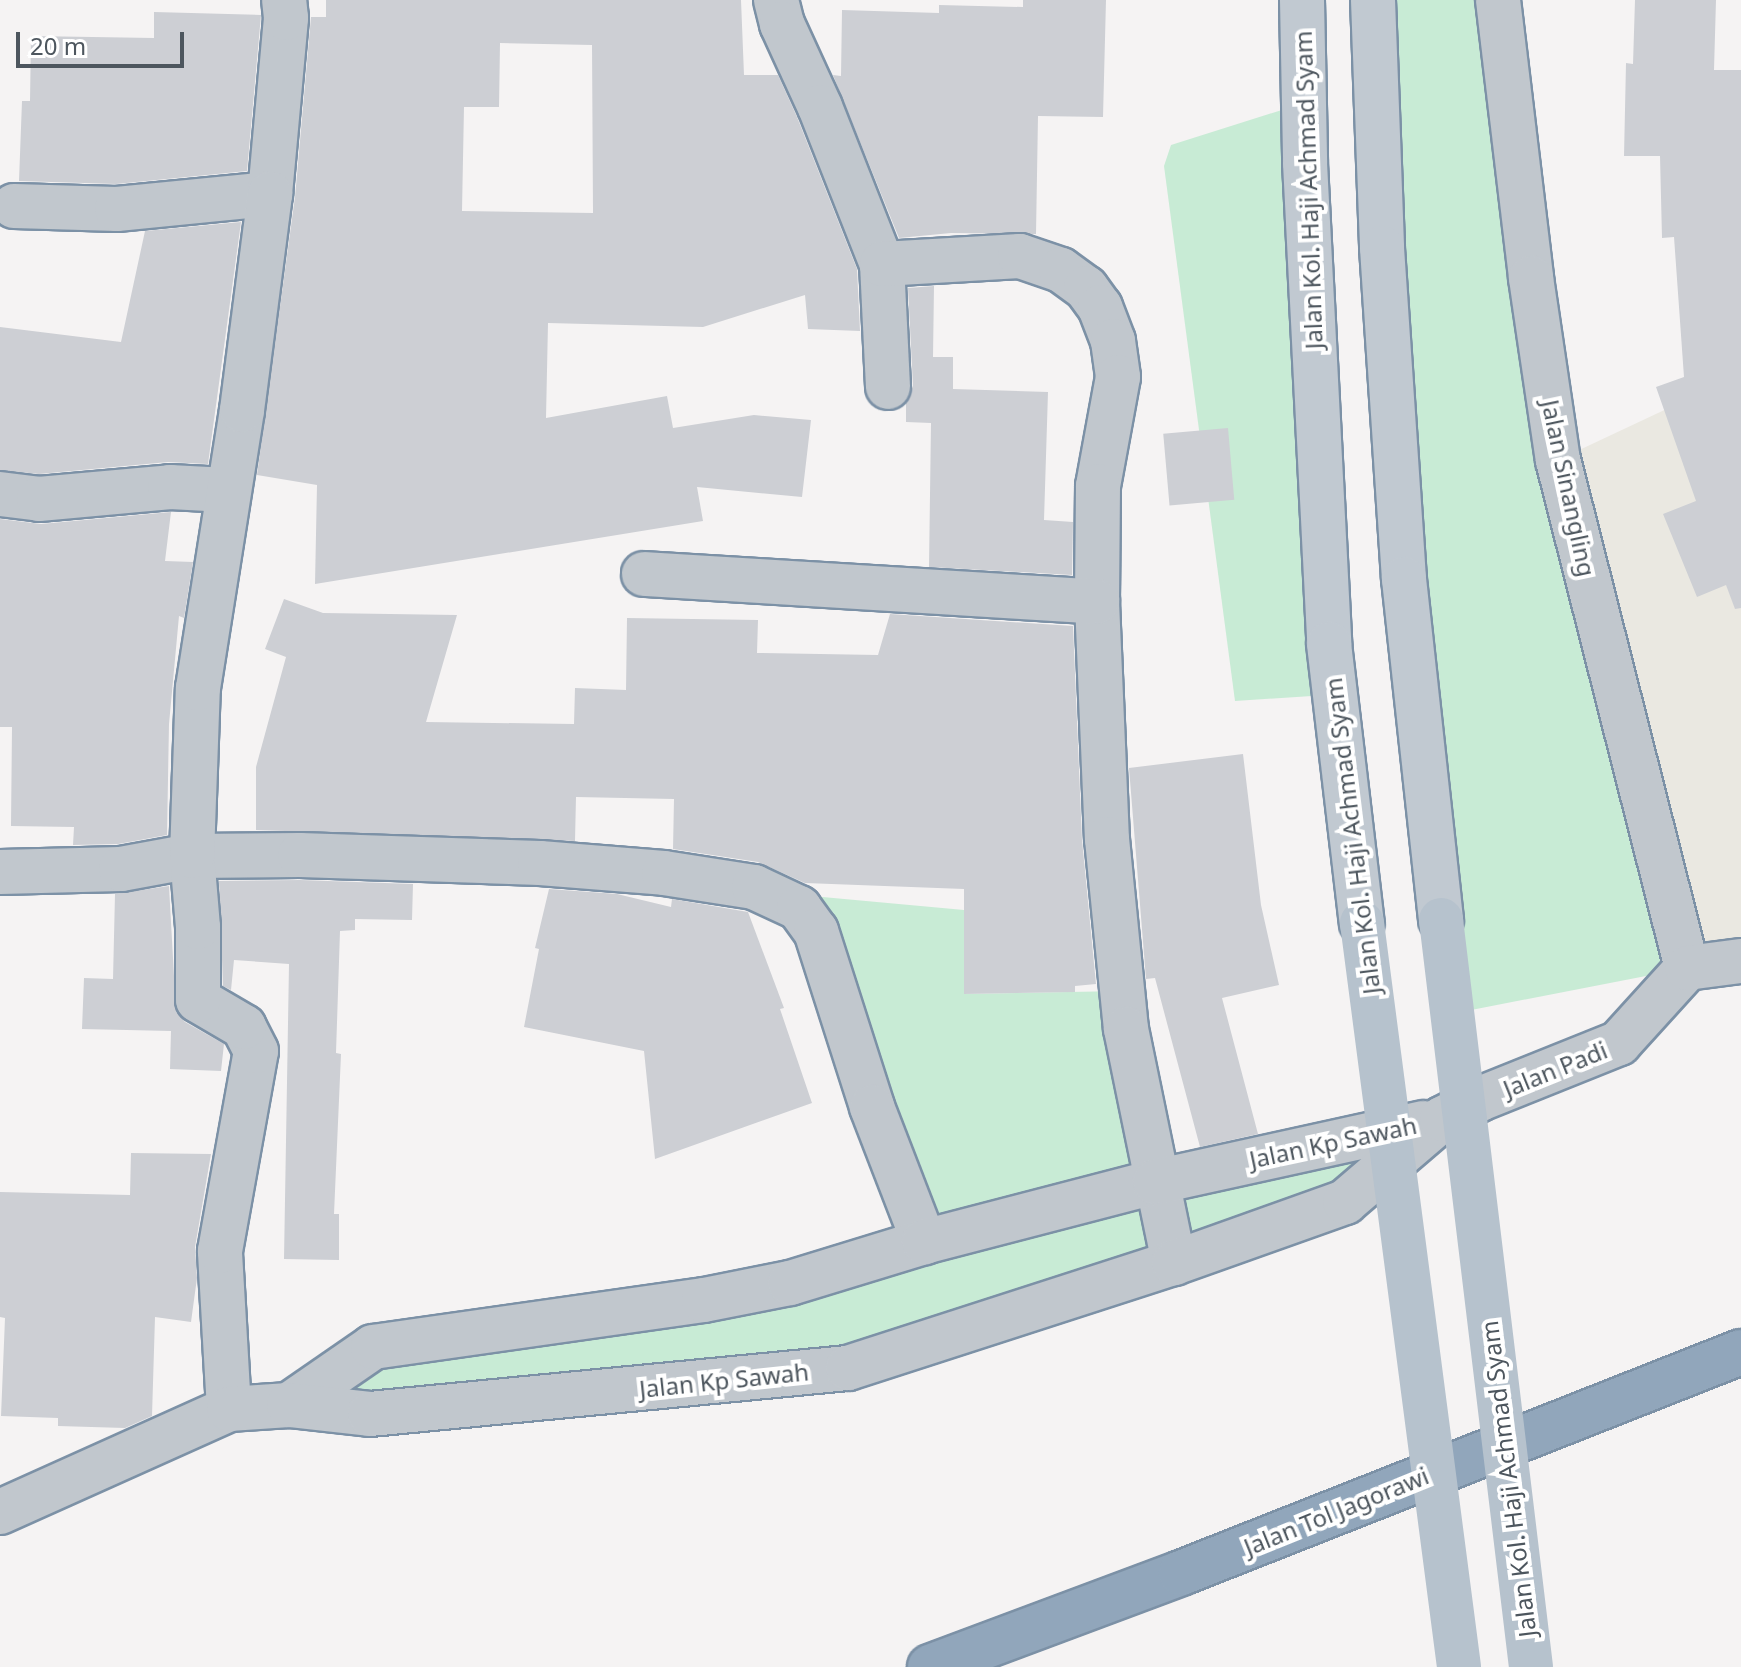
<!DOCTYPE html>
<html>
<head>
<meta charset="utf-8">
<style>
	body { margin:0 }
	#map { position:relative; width:1741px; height:1667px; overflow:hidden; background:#f5f3f3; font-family:"Noto Sans",sans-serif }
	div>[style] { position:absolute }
	.commercial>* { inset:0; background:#eae8e1 }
	.green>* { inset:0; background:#c8ebd5 }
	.building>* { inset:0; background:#cdcfd4; transform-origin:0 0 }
	.roads { filter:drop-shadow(2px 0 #7c91a6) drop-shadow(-2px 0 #7c91a6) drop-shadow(0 2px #7c91a6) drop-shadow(0 -2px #7c91a6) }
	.minor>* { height:44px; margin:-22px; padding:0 22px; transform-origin:22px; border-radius:22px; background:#c1c7cd }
	.tertiary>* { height:44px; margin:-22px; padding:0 22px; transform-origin:22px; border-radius:22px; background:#c1c7cd }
	.secondary>* { height:44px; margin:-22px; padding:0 22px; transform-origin:22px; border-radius:22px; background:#c1c9d1 }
	.motorway>* { height:44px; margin:-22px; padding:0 22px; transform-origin:22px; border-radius:22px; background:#91a6bb }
	.primary-bridge>* { height:44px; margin:-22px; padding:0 22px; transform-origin:22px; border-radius:22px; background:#b6c2cd }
	span { translate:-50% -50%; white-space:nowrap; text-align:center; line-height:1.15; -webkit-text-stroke:8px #fff; paint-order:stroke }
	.street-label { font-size:24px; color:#4d565e }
	.scale { position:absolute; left:16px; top:32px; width:168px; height:36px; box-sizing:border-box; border:4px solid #4d565e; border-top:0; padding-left:10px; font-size:24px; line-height:28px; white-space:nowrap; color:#4d565e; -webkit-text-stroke:6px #fff; paint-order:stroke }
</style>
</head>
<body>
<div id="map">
	<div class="commercial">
		<i style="clip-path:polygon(1741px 374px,1741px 961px,1687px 968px,1558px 460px)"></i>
	</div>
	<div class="green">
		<i style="clip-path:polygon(1376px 0,1498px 0,1531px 278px,1687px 968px,1456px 1013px)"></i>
		<i style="clip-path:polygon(1304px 103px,1327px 695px,1235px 701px,1164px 166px,1171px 145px)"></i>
		<i style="clip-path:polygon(768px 892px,964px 910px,964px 994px,1122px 991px,1155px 1182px,1442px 1119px,1345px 1202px,848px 1368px,289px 1405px,373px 1347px,924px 1242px,820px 932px)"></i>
	</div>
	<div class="building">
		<i style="clip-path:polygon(evenodd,326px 0,741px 0,744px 75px,778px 75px,797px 117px,857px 269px,860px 331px,808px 329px,805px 295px,703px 327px,548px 323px,546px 418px,667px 396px,673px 428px,754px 415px,811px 420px,802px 497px,697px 487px,703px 521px,315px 584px,317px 485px,257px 475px,295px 197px,311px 17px,326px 17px,326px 0,500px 43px,592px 45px,593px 213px,462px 211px,464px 107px,499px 107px,500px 43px)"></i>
		<i style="clip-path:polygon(1023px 0,1106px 0,1103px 117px,1038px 116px,1036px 234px,951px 233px,899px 238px,833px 75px,841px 76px,842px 10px,939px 13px,939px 5px,1023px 7px)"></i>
		<i style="clip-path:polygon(1635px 0,1716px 0,1714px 70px,1741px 70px,1741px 608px,1735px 609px,1726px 585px,1697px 597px,1663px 514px,1696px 501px,1656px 387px,1684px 377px,1674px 237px,1662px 238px,1660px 156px,1624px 156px,1626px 63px,1633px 64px)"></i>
		<i style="clip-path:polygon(154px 12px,261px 15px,247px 171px,116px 184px,19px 181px,22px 101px,30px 101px,31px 36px,154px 38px)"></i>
		<i style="clip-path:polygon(241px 222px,208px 464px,168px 462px,39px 474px,0 470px,0 327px,121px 342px,145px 231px)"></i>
		<i style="clip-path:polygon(934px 286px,933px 357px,953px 357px,953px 389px,1048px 392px,1044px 520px,1073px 522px,1072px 575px,929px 567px,931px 423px,906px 422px,906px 403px,913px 386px,908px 288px)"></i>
		<i style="left:1228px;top:428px;width:72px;height:65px;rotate:85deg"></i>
		<i style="clip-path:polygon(171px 512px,165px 561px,193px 562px,184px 618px,179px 616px,169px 724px,167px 835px,118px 844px,73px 845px,74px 827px,11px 826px,12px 727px,0 727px,0 519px,41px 524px)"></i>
		<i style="clip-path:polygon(284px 599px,323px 613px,457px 615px,426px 722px,574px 724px,575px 688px,626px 690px,627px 618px,758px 620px,757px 653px,878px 655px,890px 614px,1073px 626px,1082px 840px,1096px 984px,1075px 986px,1075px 992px,964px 994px,964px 889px,805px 883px,758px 862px,673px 849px,674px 799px,576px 797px,575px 841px,256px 830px,256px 767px,286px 657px,265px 649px)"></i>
		<i style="clip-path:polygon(1243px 754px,1261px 905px,1279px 985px,1222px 998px,1258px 1134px,1200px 1147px,1155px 978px,1146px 979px,1129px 768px)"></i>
		<i style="clip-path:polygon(300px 880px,413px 884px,412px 920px,355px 919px,355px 930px,340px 931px,336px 1053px,341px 1054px,334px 1214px,339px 1214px,339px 1260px,284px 1259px,289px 964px,234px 960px,231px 990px,223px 986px,219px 881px)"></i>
		<i style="clip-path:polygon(169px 886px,176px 1012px,185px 1022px,224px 1044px,221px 1071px,170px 1069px,171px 1031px,82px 1029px,84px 978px,113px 979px,115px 894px)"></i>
		<i style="clip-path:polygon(549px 889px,617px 894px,671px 907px,672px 899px,748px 912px,784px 1008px,780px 1009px,812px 1103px,655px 1159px,644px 1051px,524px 1027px,539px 949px,535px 948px)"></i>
		<i style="clip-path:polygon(131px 1153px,211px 1154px,195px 1247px,197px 1278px,191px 1322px,155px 1317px,152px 1416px,125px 1428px,58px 1426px,58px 1418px,1px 1416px,5px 1318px,0 1317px,0 1192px,130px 1195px)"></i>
	</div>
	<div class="roads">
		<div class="minor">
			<i style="left:776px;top:0;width:25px;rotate:76deg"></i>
			<i style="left:782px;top:24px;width:91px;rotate:65.4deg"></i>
			<i style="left:820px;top:107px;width:169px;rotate:68.5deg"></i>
			<i style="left:882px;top:264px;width:123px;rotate:87.2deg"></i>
			<i style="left:14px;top:206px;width:103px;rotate:1.7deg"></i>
			<i style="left:117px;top:209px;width:154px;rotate:-5.6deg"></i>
			<i style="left:270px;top:194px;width:177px;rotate:-84.8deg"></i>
			<i style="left:286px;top:18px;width:18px;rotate:-96deg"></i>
			<i style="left:882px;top:264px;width:138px;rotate:-3.3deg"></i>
			<i style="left:1020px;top:256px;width:43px;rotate:18.9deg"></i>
			<i style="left:1061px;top:270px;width:31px;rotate:36deg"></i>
			<i style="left:1086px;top:288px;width:24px;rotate:54deg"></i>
			<i style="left:1100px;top:307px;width:36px;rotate:69deg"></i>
			<i style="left:1113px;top:341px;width:36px;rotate:82deg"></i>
			<i style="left:1118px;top:377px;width:111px;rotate:100.4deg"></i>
			<i style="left:1098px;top:486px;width:116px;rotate:90.5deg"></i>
			<i style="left:1097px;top:602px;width:237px;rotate:87.6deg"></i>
			<i style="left:1107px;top:839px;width:191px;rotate:84.3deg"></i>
			<i style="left:1126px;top:1029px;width:239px;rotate:78.4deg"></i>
			<i style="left:0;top:494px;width:39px;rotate:7deg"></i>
			<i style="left:39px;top:499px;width:132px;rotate:-5.2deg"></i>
			<i style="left:170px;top:487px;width:57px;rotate:3deg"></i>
			<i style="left:644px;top:574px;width:454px;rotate:3.5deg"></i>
			<i style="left:0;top:872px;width:121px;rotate:-1.4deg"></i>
			<i style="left:121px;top:869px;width:72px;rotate:-10.4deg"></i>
			<i style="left:192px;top:856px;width:108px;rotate:-0.5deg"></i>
			<i style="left:300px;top:855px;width:240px;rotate:1.9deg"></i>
			<i style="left:540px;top:863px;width:124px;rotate:4.6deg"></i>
			<i style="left:664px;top:873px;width:91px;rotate:8.8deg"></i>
			<i style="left:754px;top:887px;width:50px;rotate:25deg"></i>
			<i style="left:799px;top:908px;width:29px;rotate:54deg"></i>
			<i style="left:816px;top:931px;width:185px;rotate:72.3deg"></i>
			<i style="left:872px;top:1107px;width:145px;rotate:68.9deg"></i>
			<i style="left:229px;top:1409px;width:158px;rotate:-93.3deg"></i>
			<i style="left:220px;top:1251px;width:203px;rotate:-79.8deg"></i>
			<i style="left:256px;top:1051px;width:27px;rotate:-117deg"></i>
			<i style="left:244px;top:1027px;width:53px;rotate:-149.6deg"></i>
			<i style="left:198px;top:1000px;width:73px;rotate:-90deg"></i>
			<i style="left:198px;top:927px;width:71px;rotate:-94.8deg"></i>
			<i style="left:192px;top:856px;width:168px;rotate:-88deg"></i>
			<i style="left:198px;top:688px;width:281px;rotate:-81deg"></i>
			<i style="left:242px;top:410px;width:218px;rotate:-82.6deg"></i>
		</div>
		<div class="tertiary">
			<i style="left:1498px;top:0;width:280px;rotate:83.2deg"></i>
			<i style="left:1531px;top:278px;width:184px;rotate:81.6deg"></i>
			<i style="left:1558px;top:460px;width:524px;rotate:75.75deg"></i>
			<i style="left:289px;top:1405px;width:102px;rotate:-34.6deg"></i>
			<i style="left:373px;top:1347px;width:334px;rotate:-8.1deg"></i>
			<i style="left:704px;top:1300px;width:88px;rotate:-11.2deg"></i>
			<i style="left:790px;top:1283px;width:140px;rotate:-17deg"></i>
			<i style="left:924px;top:1242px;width:239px;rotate:-14.6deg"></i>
			<i style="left:1155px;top:1182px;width:275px;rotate:-12.4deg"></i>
			<i style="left:0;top:1512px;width:251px;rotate:-24.2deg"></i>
			<i style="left:229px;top:1409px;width:60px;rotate:-3.8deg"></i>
			<i style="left:289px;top:1405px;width:81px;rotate:6.3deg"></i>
			<i style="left:370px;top:1414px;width:480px;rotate:-5.5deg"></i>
			<i style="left:848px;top:1368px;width:342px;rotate:-17.9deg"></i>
			<i style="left:1174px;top:1263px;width:182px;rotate:-19.6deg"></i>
			<i style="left:1345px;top:1202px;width:128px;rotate:-40.6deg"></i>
			<i style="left:1442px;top:1119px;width:43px;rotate:-27.8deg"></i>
			<i style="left:1480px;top:1099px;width:150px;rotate:-21.9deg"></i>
			<i style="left:1619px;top:1043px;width:101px;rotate:-47.8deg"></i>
			<i style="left:1687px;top:968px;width:54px;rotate:-7.4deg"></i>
		</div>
		<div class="secondary">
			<i style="left:1302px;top:0;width:163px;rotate:88.9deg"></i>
			<i style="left:1305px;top:163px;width:482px;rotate:87.1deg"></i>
			<i style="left:1329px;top:644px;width:281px;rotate:83.3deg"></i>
			<i style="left:1373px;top:0;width:248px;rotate:87.9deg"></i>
			<i style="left:1382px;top:248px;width:332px;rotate:86.2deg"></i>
			<i style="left:1404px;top:579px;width:343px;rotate:83.8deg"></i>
		</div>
		<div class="motorway">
			<i style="left:930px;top:1667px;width:268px;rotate:-20.5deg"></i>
			<i style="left:1181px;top:1573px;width:602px;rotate:-21.54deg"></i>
		</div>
	</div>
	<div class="primary-bridge">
		<i style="left:1441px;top:920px;width:752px;rotate:83.13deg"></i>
		<i style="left:1362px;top:923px;width:750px;rotate:82.57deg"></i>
	</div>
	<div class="street-label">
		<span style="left:1308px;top:190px;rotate:-92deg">Jalan Kol. Haji Achmad Syam</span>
		<span style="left:1569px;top:488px;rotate:78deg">Jalan Sinangling</span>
		<span style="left:1352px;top:836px;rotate:-97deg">Jalan Kol. Haji Achmad Syam</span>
		<span style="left:1555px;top:1069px;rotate:-22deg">Jalan Padi</span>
		<span style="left:1333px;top:1142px;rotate:-12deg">Jalan Kp Sawah</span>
		<span style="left:724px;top:1380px;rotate:-6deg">Jalan Kp Sawah</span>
		<span style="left:1508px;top:1479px;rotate:-97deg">Jalan Kol. Haji Achmad Syam</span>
		<span style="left:1336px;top:1511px;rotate:-22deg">Jalan Tol Jagorawi</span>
	</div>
	<div class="scale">20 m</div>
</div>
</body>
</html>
